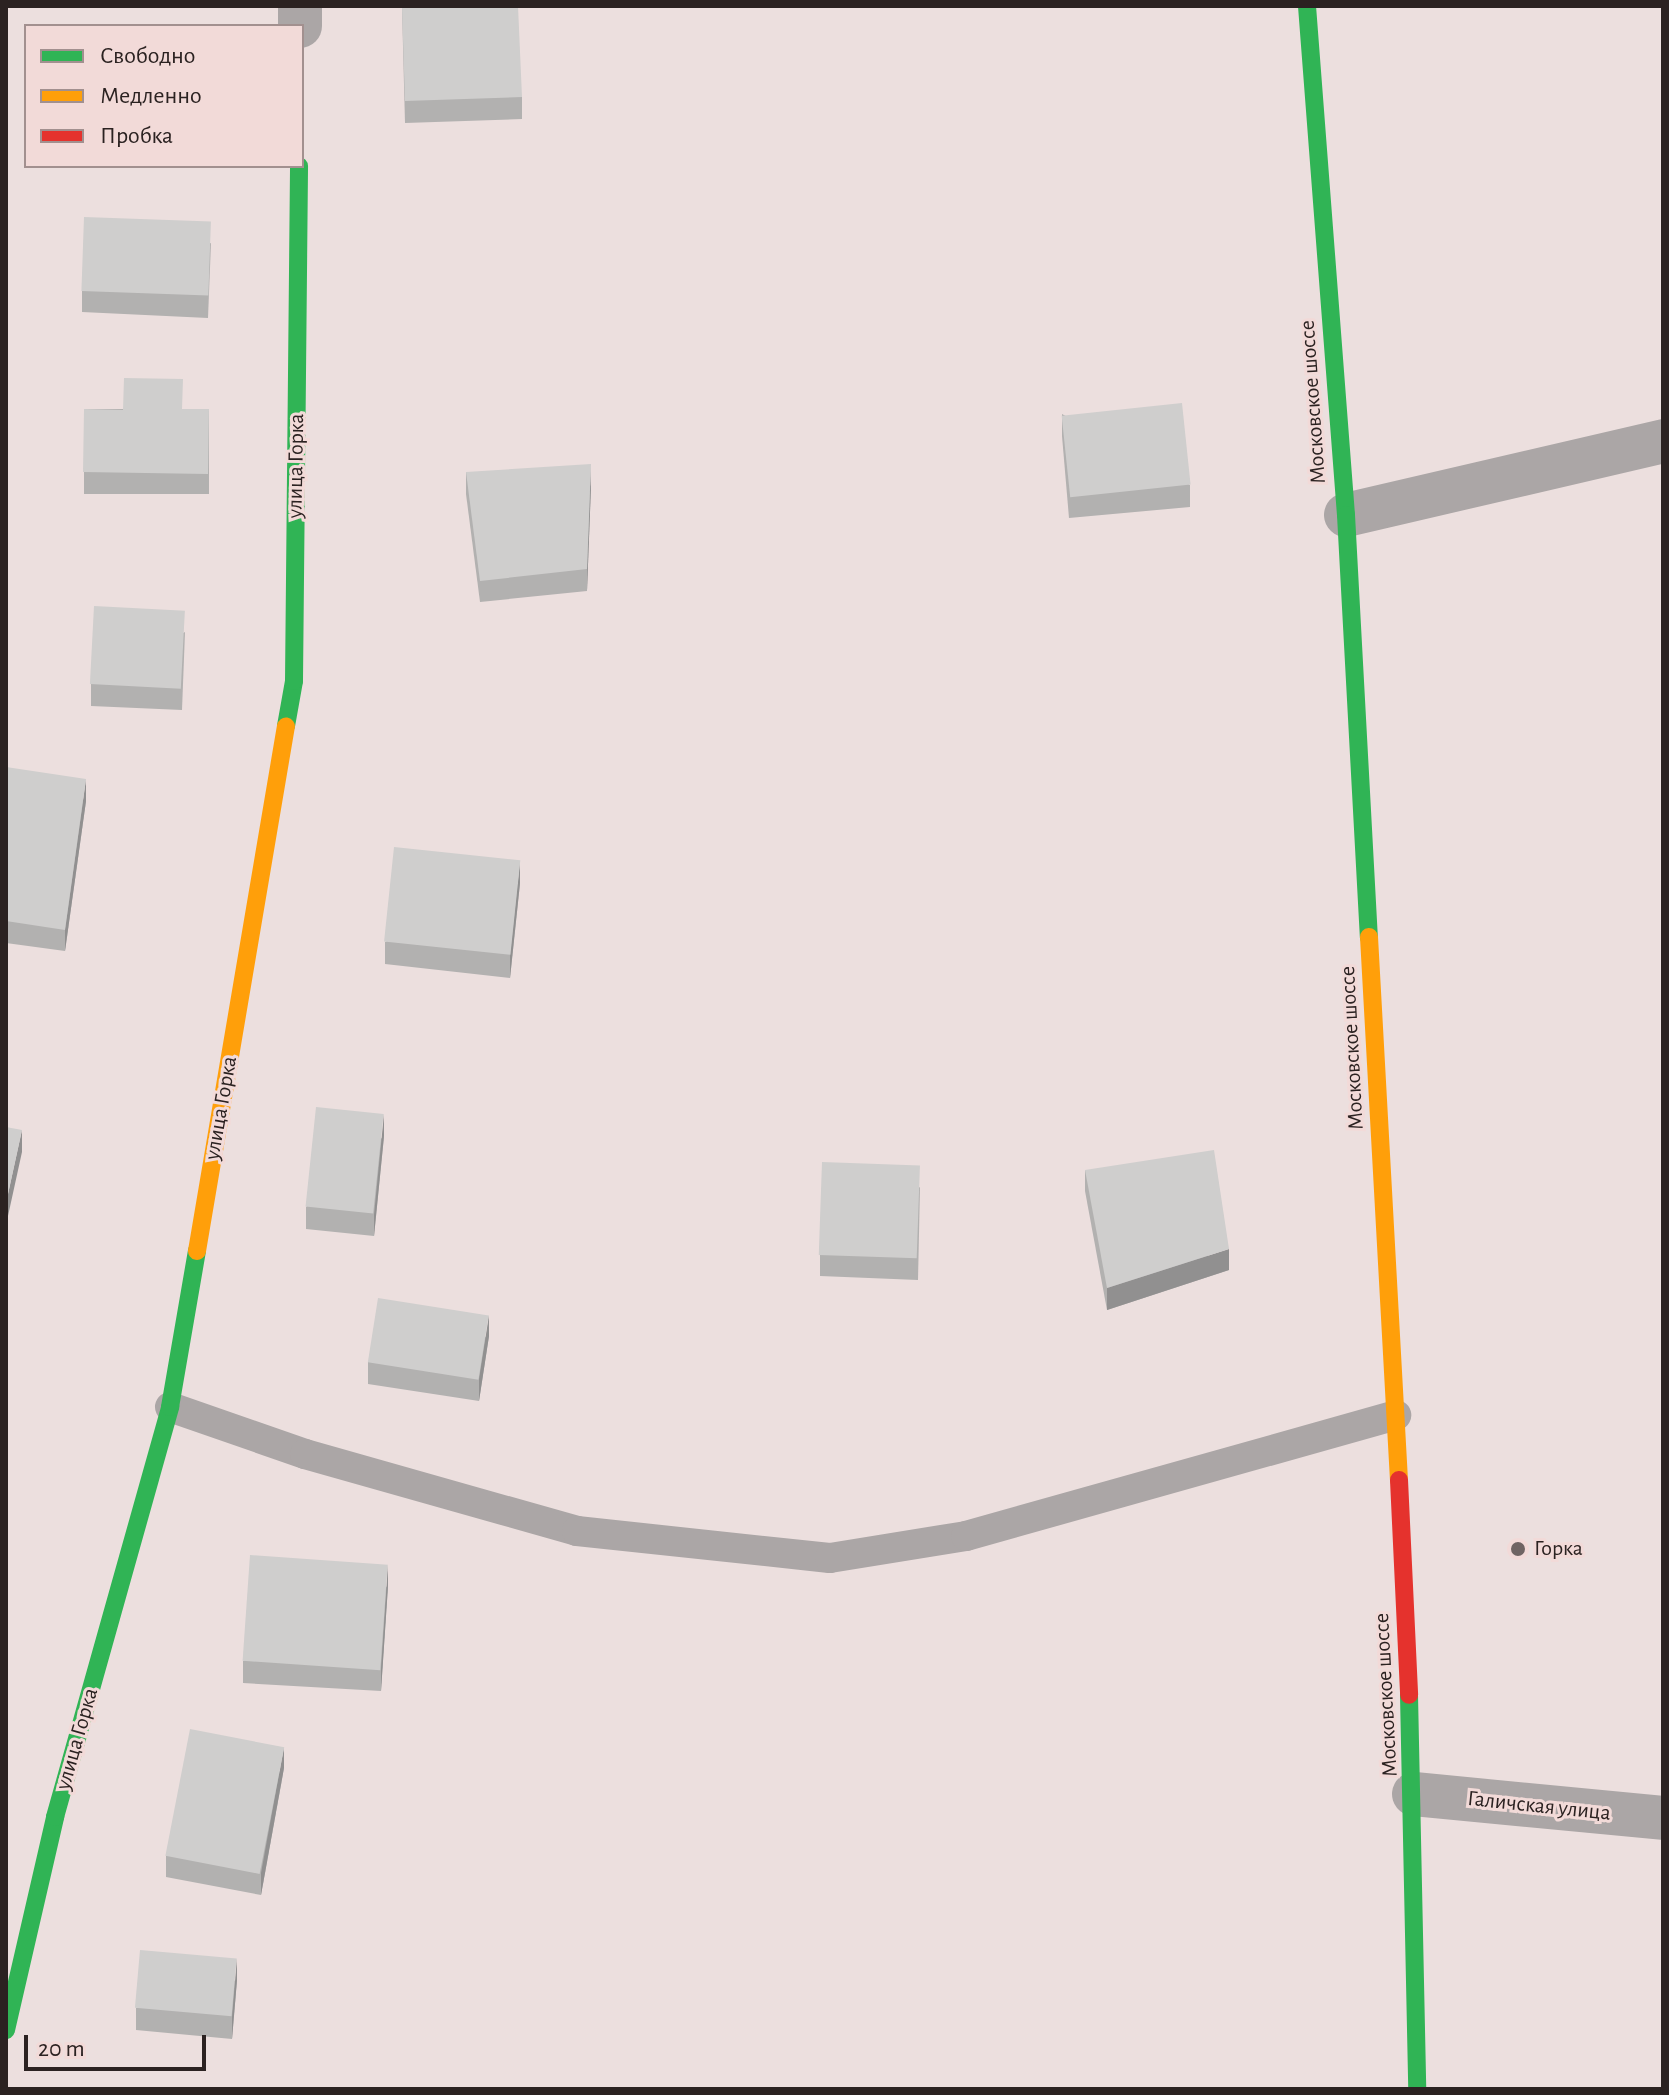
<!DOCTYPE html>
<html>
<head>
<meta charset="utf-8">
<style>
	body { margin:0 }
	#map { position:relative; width:1669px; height:2095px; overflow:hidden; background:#ecdfde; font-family:"Alegreya Sans",sans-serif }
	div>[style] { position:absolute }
	.lane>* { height:30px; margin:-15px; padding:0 15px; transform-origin:15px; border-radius:15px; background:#aba6a6 }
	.street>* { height:44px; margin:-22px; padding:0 22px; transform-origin:22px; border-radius:22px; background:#aba6a6 }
	.fast>* { height:18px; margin:-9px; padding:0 9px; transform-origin:9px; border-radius:9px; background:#30b455 }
	.slow>* { height:18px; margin:-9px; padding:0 9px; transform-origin:9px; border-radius:9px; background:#ff9f0a }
	.jam>* { height:18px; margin:-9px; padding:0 9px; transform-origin:9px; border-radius:9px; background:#e5322d }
	.wall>* { inset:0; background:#b2b1b0; transform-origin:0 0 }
	.shaded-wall>* { inset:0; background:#919090 }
	.building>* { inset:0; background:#cfcecd; transform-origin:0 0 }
	.dots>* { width:22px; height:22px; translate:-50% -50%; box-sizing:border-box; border:4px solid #f2dad8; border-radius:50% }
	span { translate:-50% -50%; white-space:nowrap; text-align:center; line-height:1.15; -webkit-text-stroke:6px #f2dad8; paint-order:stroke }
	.street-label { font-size:22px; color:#2b2221 }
	.poi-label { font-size:22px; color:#2b2221 }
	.left { translate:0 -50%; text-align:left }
	.frame { position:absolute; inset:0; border:8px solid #2b2221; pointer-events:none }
	.legend { position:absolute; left:24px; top:24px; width:280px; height:144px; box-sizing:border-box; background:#f2dad8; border:2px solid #a2908f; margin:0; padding:10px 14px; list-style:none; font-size:24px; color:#2b2221 }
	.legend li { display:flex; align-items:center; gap:16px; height:40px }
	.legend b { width:40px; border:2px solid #a2908f }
	.scale { position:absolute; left:24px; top:2035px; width:182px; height:36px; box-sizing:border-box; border:4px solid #2b2221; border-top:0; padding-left:10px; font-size:24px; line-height:28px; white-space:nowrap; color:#2b2221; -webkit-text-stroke:6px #f2dad8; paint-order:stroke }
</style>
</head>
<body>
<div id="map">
	<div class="lane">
		<i style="left:170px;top:1407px;width:143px;rotate:19.2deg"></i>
		<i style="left:305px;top:1454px;width:283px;rotate:15.8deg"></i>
		<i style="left:577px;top:1531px;width:254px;rotate:6.1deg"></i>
		<i style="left:830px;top:1558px;width:138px;rotate:-9.2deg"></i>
		<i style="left:966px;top:1536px;width:447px;rotate:-15.7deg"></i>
	</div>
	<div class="street">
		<i style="left:300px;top:26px;width:20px;rotate:-90deg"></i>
		<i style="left:1346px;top:515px;width:326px;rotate:-13.1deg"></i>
		<i style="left:1414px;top:1794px;width:250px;rotate:5.5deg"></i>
	</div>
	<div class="fast">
		<i style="left:1307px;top:6px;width:510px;rotate:85.62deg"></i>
		<i style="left:1346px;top:515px;width:423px;rotate:86.9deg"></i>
		<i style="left:286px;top:726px;width:46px;rotate:-79.9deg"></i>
		<i style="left:294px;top:681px;width:515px;rotate:-89.44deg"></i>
		<i style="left:1409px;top:1695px;width:394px;rotate:88.8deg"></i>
		<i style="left:6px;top:2030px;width:219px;rotate:-77deg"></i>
		<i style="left:55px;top:1817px;width:426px;rotate:-74.3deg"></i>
		<i style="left:170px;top:1407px;width:158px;rotate:-80.2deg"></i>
	</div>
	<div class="slow">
		<i style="left:1369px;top:937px;width:544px;rotate:86.84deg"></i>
		<i style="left:197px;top:1251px;width:532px;rotate:-80.38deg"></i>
	</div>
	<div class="jam">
		<i style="left:1399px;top:1480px;width:215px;rotate:87.3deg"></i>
	</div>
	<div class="wall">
		<i style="clip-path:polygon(402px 8px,522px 97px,522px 119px,405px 123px)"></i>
		<i style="clip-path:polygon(211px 243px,208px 318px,82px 312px,82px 291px)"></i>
		<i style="left:84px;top:409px;width:125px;height:85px"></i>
		<i style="clip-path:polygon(1062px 414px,1190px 485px,1190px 507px,1069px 518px,1062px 436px)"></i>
		<i style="clip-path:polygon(466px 472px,591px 486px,587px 591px,480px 602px,466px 494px)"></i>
		<i style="clip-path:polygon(185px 632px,182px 710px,91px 706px,91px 684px)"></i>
		<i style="clip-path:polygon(6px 767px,86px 801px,65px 951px,6px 943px)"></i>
		<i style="clip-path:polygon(520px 883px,510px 978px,385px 964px,385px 942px)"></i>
		<i style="clip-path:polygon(384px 1136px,374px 1236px,306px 1229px,306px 1207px)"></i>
		<i style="clip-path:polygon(1085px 1170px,1229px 1270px,1107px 1310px,1085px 1191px)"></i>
		<i style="clip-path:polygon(920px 1187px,918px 1280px,820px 1276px,820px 1255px)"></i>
		<i style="clip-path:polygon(489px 1336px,479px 1401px,368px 1384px,368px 1362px)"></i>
		<i style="clip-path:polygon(388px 1586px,381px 1691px,243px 1683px,243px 1661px)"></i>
		<i style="clip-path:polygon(284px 1768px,261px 1895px,166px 1877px,166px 1856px)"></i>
		<i style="clip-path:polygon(237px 1980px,232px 2039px,136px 2030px,136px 2008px)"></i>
	</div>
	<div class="shaded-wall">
		<i style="clip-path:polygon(591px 464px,591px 486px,587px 591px,587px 569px)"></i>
		<i style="clip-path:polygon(86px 779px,86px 801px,65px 951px,65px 930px)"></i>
		<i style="clip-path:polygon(520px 861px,520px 883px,510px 978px,510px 956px)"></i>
		<i style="clip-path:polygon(384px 1114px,384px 1136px,374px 1236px,374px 1215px)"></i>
		<i style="clip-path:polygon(22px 1130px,22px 1152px,6px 1225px,6px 1203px)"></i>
		<i style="clip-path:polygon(1229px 1249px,1229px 1270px,1107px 1310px,1107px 1288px)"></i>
		<i style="clip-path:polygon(489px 1315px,489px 1336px,479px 1401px,479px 1379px)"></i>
		<i style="clip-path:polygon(388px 1564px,388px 1586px,381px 1691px,381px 1669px)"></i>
		<i style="clip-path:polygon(284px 1747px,284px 1768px,261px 1895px,261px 1873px)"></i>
		<i style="clip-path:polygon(237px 1958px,237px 1980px,232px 2039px,232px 2017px)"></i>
	</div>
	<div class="building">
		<i style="clip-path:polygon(459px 6px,518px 6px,522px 97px,405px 101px,402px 8px)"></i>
		<i style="left:84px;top:217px;width:127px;height:74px;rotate:2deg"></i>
		<i style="clip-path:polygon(124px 378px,183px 379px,182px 409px,209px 409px,208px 474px,83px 472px,84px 409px,123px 410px)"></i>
		<i style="left:1182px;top:403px;width:82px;height:121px;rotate:84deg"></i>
		<i style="clip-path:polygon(591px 464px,587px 569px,480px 581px,466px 472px)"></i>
		<i style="left:94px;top:606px;width:91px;height:78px;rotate:3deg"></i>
		<i style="clip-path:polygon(6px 767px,86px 779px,65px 930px,6px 921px)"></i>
		<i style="left:394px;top:847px;width:127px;height:95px;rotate:6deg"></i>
		<i style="left:316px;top:1107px;width:68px;height:100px;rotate:6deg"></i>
		<i style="clip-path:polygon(6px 1127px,22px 1130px,6px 1203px)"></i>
		<i style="clip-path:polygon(1214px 1150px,1229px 1249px,1107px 1288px,1085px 1170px)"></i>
		<i style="left:822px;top:1162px;width:98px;height:93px;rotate:2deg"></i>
		<i style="left:378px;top:1298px;width:112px;height:65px;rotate:9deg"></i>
		<i style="left:250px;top:1555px;width:138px;height:106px;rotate:4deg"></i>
		<i style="left:190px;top:1729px;width:96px;height:129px;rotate:11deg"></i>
		<i style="left:140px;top:1950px;width:97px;height:58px;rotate:5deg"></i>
		<i style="clip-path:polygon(1257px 2087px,1257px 2089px,1182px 2088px)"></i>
	</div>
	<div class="dots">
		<i style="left:1518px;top:1549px;background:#6f6463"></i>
	</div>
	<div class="street-label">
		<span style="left:1313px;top:402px;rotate:-94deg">Московское шоссе</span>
		<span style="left:296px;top:466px;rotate:-89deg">улица Горка</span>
		<span style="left:1352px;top:1048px;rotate:-93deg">Московское шоссе</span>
		<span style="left:221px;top:1108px;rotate:-80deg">улица Горка</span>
		<span style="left:1386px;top:1695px;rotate:-93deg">Московское шоссе</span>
		<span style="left:77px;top:1739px;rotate:-74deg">улица Горка</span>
		<span style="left:1539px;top:1806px;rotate:6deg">Галичская улица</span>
	</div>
	<div class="poi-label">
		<span class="left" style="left:1534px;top:1549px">Горка</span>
	</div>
	<div class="frame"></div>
	<ul class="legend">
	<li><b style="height:10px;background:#30b455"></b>Свободно</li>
	<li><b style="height:10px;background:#ff9f0a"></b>Медленно</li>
	<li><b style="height:10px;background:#e5322d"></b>Пробка</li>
	</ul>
	<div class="scale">20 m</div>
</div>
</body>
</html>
